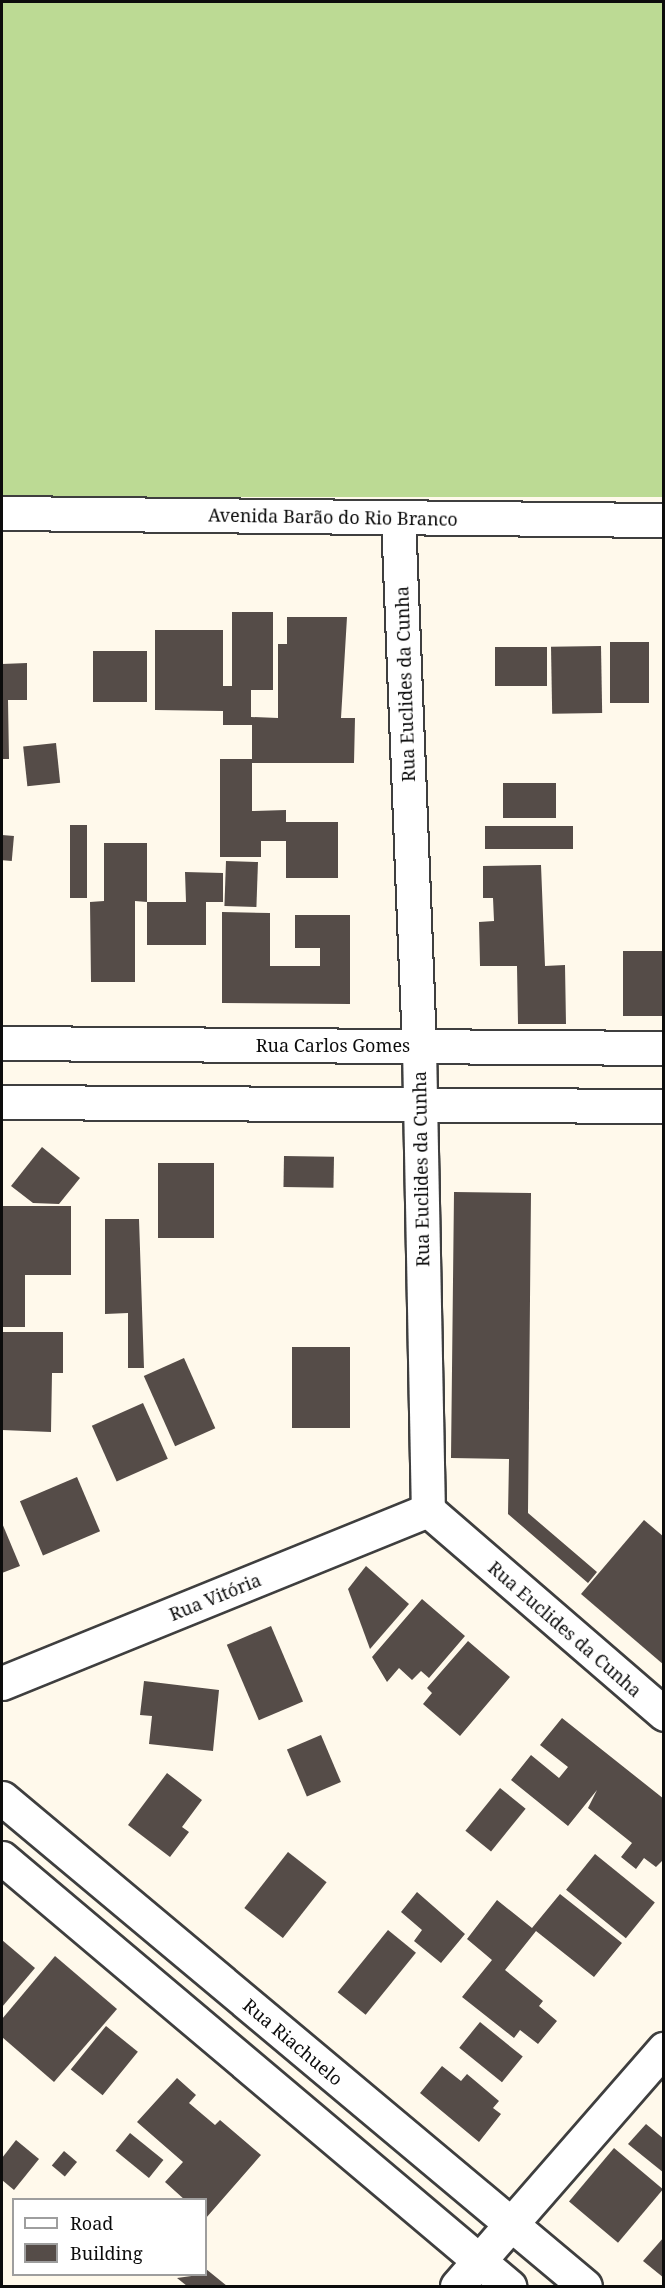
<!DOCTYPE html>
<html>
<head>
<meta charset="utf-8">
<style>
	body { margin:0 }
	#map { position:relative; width:665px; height:2288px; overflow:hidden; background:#fff9eb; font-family:"Noto Serif",serif }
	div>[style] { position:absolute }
	.forest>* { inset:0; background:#bcda94; transform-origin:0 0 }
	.building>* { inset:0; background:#554c48; transform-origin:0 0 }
	.roads { filter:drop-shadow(2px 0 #3f3f3f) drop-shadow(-2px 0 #3f3f3f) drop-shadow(0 2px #3f3f3f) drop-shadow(0 -2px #3f3f3f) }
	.minor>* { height:33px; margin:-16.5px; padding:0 16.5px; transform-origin:16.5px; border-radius:16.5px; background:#fff }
	.tertiary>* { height:33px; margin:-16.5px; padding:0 16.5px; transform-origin:16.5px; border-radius:16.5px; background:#fff }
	span { translate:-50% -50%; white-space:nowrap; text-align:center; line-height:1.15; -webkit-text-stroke:6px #fff; paint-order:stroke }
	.street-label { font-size:18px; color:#0c0c0c }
	.frame { position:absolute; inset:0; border:3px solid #0c0c0c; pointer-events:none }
	.legend { position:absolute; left:12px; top:2198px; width:195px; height:78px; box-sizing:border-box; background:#fff; border:2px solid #9e9e9e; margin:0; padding:8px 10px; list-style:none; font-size:18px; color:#0c0c0c }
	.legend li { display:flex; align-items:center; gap:12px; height:30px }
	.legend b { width:30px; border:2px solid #9e9e9e }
</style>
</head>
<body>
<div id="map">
	<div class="forest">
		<i style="left:2px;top:2px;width:661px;height:495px"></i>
	</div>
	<div class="building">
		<i style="clip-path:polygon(232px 612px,273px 612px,273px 690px,251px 690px,251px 717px,278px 718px,278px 644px,287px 644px,287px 617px,347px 617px,341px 718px,355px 718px,354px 763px,252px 763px,252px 811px,286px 810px,286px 822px,338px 822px,338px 878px,286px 878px,286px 841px,261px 841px,261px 857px,220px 857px,220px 759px,252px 759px,252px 725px,223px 725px,223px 711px,155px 710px,155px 630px,223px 630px,223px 686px,232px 686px)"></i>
		<i style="left:610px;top:642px;width:39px;height:61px"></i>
		<i style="left:601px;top:646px;width:67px;height:50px;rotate:89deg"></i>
		<i style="left:495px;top:647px;width:52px;height:39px"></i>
		<i style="left:93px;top:651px;width:54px;height:51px"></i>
		<i style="clip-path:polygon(27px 663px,27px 700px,8px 700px,9px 759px,2px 759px,2px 664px)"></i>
		<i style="left:56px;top:743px;width:40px;height:33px;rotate:84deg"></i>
		<i style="left:503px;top:783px;width:53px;height:35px"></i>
		<i style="left:70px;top:825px;width:17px;height:73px"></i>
		<i style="left:573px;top:826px;width:23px;height:88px;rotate:90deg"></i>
		<i style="left:2px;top:835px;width:12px;height:25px;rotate:5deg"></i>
		<i style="clip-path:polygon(104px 843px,147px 843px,147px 902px,186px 902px,185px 872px,223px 873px,223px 902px,206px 902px,206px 945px,147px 945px,147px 902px,135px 901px,135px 982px,91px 982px,90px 902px,104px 901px)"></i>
		<i style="left:226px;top:861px;width:32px;height:45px;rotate:2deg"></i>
		<i style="clip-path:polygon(541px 865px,545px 966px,565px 965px,566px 1024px,518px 1024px,517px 966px,480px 966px,479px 922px,494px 921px,493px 898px,483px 898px,483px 866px)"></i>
		<i style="clip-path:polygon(222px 912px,270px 913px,270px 966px,320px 966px,320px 948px,295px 948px,295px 915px,350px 915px,350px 1004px,222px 1003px)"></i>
		<i style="left:623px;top:951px;width:41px;height:65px"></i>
		<i style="clip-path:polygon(42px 1147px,80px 1178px,59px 1204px,33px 1203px,11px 1186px)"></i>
		<i style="left:284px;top:1156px;width:50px;height:31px;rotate:1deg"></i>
		<i style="left:158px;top:1163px;width:56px;height:75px"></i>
		<i style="clip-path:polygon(454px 1192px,531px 1193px,528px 1513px,597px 1572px,588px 1583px,508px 1514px,509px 1459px,451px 1458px)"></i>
		<i style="clip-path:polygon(2px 1206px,71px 1206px,71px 1275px,25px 1275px,25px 1327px,2px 1327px)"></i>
		<i style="clip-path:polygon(105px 1219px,139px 1219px,144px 1368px,128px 1368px,128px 1313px,105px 1314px)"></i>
		<i style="clip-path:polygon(2px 1332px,63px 1332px,63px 1373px,52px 1373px,51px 1432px,2px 1430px)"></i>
		<i style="left:292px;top:1347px;width:58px;height:81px"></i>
		<i style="left:184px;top:1358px;width:77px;height:44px;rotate:66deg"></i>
		<i style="left:143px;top:1403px;width:61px;height:56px;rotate:66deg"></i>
		<i style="left:77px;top:1477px;width:59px;height:62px;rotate:67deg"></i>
		<i style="clip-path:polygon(644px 1520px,664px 1537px,664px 1665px,581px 1594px)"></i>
		<i style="clip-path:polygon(2px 1523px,20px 1566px,2px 1573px)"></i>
		<i style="clip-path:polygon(366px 1566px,409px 1604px,370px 1649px,348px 1589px)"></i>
		<i style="clip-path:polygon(422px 1599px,465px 1636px,429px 1678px,421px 1671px,412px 1680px,399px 1668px,387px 1682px,372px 1657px)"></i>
		<i style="left:271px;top:1626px;width:82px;height:48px;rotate:67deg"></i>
		<i style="clip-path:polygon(468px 1641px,510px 1677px,460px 1736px,423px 1704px,432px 1693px,427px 1688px)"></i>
		<i style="clip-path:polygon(144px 1681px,219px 1690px,213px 1751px,149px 1744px,152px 1716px,140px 1715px)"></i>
		<i style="clip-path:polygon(562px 1718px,664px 1799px,664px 1859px,656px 1867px,644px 1858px,636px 1869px,621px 1857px,632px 1843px,588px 1808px,597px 1790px,568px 1826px,511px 1780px,531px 1755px,559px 1778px,568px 1767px,540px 1745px)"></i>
		<i style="left:321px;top:1735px;width:51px;height:37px;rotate:67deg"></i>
		<i style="clip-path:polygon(167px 1773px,202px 1800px,182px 1827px,189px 1832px,170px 1857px,128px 1825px)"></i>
		<i style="left:500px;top:1788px;width:33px;height:55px;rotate:39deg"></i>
		<i style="left:288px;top:1852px;width:49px;height:71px;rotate:38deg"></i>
		<i style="left:595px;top:1854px;width:77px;height:46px;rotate:39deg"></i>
		<i style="clip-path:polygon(417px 1892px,465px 1934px,441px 1963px,414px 1941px,422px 1930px,401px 1912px)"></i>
		<i style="clip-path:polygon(560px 1894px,622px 1943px,594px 1977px,536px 1931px,505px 1970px,543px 2001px,539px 2006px,557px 2021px,538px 2044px,520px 2030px,514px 2038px,462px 1997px,492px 1960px,467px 1939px,497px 1900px,532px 1928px)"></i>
		<i style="left:388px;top:1930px;width:36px;height:80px;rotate:39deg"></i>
		<i style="clip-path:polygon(2px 1940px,35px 1968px,2px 2007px)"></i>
		<i style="clip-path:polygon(55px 1956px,117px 2009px,54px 2082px,2px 2037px,2px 2019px)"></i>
		<i style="left:480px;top:2022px;width:55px;height:33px;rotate:39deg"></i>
		<i style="left:106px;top:2026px;width:41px;height:56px;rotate:39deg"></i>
		<i style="clip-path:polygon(442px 2066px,461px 2081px,467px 2074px,499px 2101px,493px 2108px,501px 2114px,479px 2142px,420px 2093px)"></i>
		<i style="clip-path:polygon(177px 2078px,196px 2095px,189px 2103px,215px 2125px,220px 2120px,261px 2155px,206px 2218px,206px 2200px,185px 2200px,165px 2182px,183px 2162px,137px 2122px)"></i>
		<i style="clip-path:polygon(646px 2124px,664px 2139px,664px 2173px,628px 2144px)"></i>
		<i style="left:130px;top:2133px;width:43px;height:23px;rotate:39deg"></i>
		<i style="clip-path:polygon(16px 2140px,39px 2159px,14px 2190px,2px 2180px,2px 2158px)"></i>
		<i style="left:614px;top:2148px;width:64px;height:70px;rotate:40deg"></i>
		<i style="left:64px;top:2151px;width:17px;height:19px;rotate:40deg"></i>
		<i style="clip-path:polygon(664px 2237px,664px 2278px,643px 2261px)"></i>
		<i style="clip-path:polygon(206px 2269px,227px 2286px,187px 2286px,177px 2278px,206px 2274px)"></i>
	</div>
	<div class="roads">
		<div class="minor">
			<i style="left:398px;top:517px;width:529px;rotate:87.73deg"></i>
			<i style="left:419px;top:1046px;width:464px;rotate:88.9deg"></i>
			<i style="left:428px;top:1510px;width:312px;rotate:40.8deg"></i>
			<i style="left:2px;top:1043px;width:662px;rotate:0.43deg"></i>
			<i style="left:2px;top:1102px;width:662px;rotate:0.35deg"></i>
			<i style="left:2px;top:1683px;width:460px;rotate:-22.1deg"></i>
			<i style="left:2px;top:1798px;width:760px;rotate:39.93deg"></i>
			<i style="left:2px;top:1858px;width:664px;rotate:40.17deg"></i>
			<i style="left:457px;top:2286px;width:315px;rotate:-48.9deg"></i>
		</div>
		<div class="tertiary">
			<i style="left:2px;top:513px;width:662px;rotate:0.61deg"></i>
		</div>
	</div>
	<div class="street-label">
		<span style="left:333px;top:517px;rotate:1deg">Avenida Barão do Rio Branco</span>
		<span style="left:405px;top:684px;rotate:-92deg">Rua Euclides da Cunha</span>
		<span style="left:333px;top:1045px">Rua Carlos Gomes</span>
		<span style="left:421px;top:1169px;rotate:-91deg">Rua Euclides da Cunha</span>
		<span style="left:215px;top:1597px;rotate:-22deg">Rua Vitória</span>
		<span style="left:565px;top:1629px;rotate:41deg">Rua Euclides da Cunha</span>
		<span style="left:293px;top:2042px;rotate:40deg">Rua Riachuelo</span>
	</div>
	<div class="frame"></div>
	<ul class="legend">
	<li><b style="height:8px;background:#fff"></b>Road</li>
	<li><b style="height:16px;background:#554c48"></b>Building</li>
	</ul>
</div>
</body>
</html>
